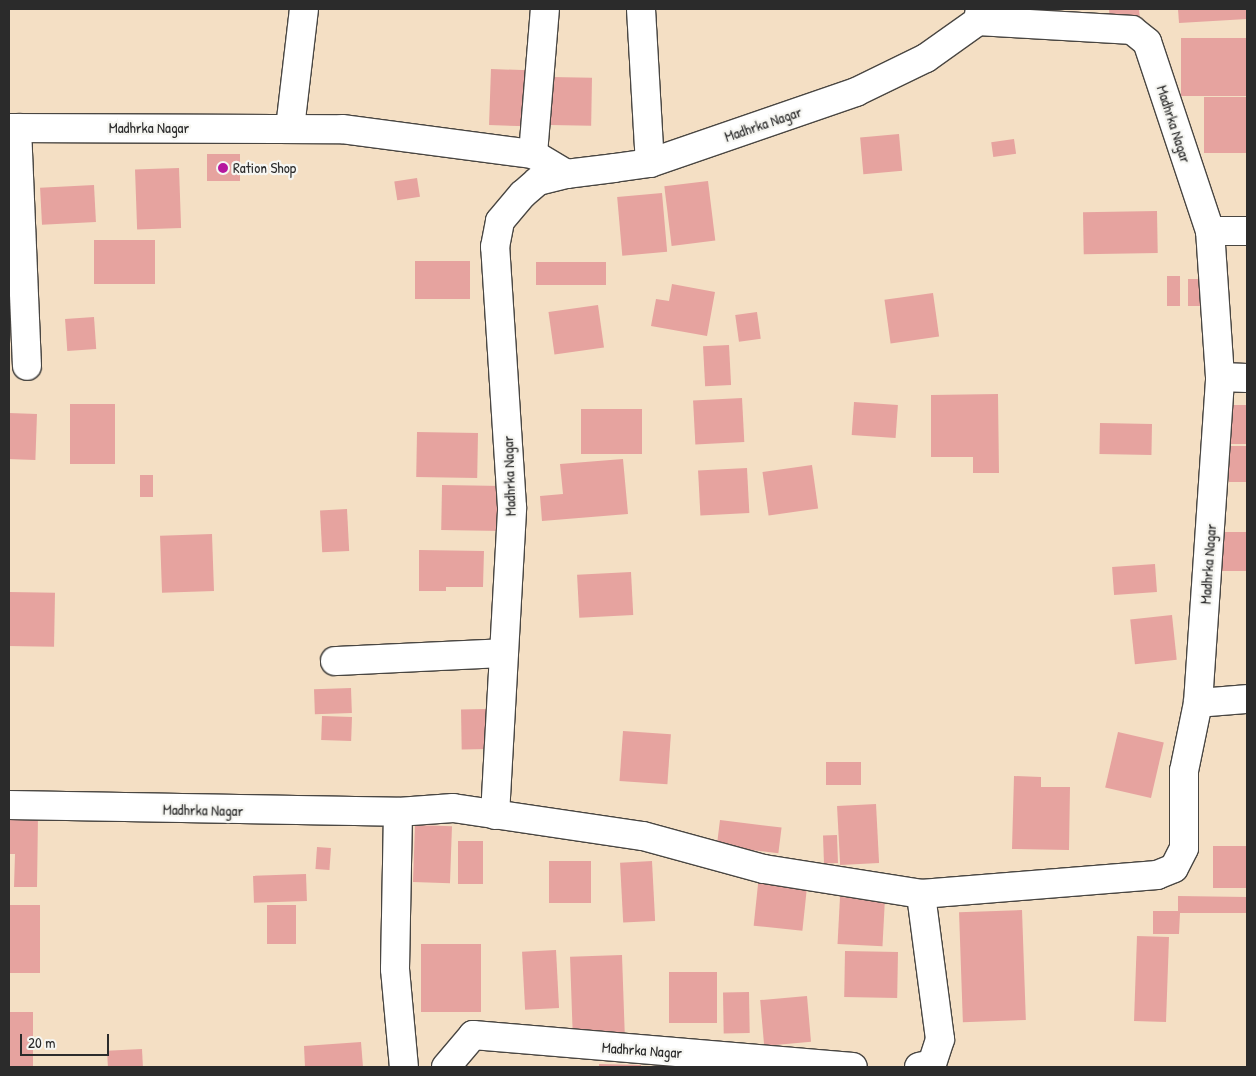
<!DOCTYPE html>
<html>
<head>
<meta charset="utf-8">
<style>
	body { margin:0 }
	#map { position:relative; width:1256px; height:1076px; overflow:hidden; background:#f4dfc4; font-family:"Patrick Hand",sans-serif }
	div>[style] { position:absolute }
	.building>* { inset:0; background:#e6a39f; transform-origin:0 0 }
	.roads { filter:drop-shadow(1px 0 #494642) drop-shadow(-1px 0 #494642) drop-shadow(0 1px #494642) drop-shadow(0 -1px #494642) }
	.minor>* { height:28px; margin:-14px; padding:0 14px; transform-origin:14px; border-radius:14px; background:#fff }
	.dots>* { width:14px; height:14px; translate:-50% -50%; box-sizing:border-box; border:2px solid #f6f6f2; border-radius:50% }
	span { translate:-50% -50%; white-space:nowrap; text-align:center; line-height:1.15; -webkit-text-stroke:4.5px #f6f6f2; paint-order:stroke }
	.street-label { font-size:15px; color:#2b2b2b }
	.poi-label { font-size:15px; color:#2b2b2b }
	.left { translate:0 -50%; text-align:left }
	.frame { position:absolute; inset:0; border:10px solid #2b2b2b; pointer-events:none }
	.scale { position:absolute; left:20px; top:1034px; width:89px; height:22px; box-sizing:border-box; border:2px solid #2b2b2b; border-top:0; padding-left:6px; font-size:15px; line-height:18px; white-space:nowrap; color:#2b2b2b; -webkit-text-stroke:4px #f6f6f2; paint-order:stroke }
</style>
</head>
<body>
<div id="map">
	<div class="building">
		<i style="clip-path:polygon(1109px 9px,1139px 9px,1140px 19px,1110px 21px)"></i>
		<i style="clip-path:polygon(1178px 9px,1247px 9px,1247px 19px,1179px 23px)"></i>
		<i style="left:1247px;top:38px;width:58px;height:66px;rotate:90deg"></i>
		<i style="left:491px;top:69px;width:38px;height:56px;rotate:2deg"></i>
		<i style="left:551px;top:77px;width:41px;height:48px;rotate:1deg"></i>
		<i style="left:1247px;top:97px;width:56px;height:43px;rotate:90deg"></i>
		<i style="left:899px;top:134px;width:37px;height:39px;rotate:85deg"></i>
		<i style="left:1014px;top:139px;width:15px;height:23px;rotate:82deg"></i>
		<i style="left:207px;top:154px;width:33px;height:27px"></i>
		<i style="left:179px;top:168px;width:60px;height:44px;rotate:88deg"></i>
		<i style="left:417px;top:178px;width:19px;height:23px;rotate:81deg"></i>
		<i style="left:708px;top:181px;width:60px;height:44px;rotate:83deg"></i>
		<i style="left:94px;top:185px;width:37px;height:54px;rotate:87deg"></i>
		<i style="left:662px;top:193px;width:59px;height:45px;rotate:85deg"></i>
		<i style="left:1157px;top:211px;width:42px;height:74px;rotate:89deg"></i>
		<i style="left:94px;top:240px;width:61px;height:44px"></i>
		<i style="left:415px;top:261px;width:55px;height:38px"></i>
		<i style="left:606px;top:262px;width:23px;height:70px;rotate:90deg"></i>
		<i style="left:1167px;top:276px;width:13px;height:30px"></i>
		<i style="left:1188px;top:279px;width:15px;height:27px"></i>
		<i style="clip-path:polygon(672px 284px,715px 292px,707px 336px,651px 326px,656px 299px,669px 301px)"></i>
		<i style="left:933px;top:293px;width:44px;height:49px;rotate:82deg"></i>
		<i style="left:598px;top:305px;width:43px;height:50px;rotate:82deg"></i>
		<i style="left:757px;top:312px;width:27px;height:22px;rotate:82deg"></i>
		<i style="left:94px;top:317px;width:32px;height:29px;rotate:86deg"></i>
		<i style="left:729px;top:345px;width:40px;height:26px;rotate:87deg"></i>
		<i style="clip-path:polygon(998px 394px,999px 473px,973px 473px,973px 457px,931px 457px,931px 395px)"></i>
		<i style="left:742px;top:398px;width:44px;height:49px;rotate:87deg"></i>
		<i style="left:854px;top:402px;width:44px;height:33px;rotate:4deg"></i>
		<i style="left:70px;top:404px;width:45px;height:60px"></i>
		<i style="left:1231px;top:405px;width:16px;height:39px"></i>
		<i style="left:581px;top:409px;width:61px;height:45px"></i>
		<i style="left:9px;top:413px;width:28px;height:46px;rotate:2deg"></i>
		<i style="left:1100px;top:423px;width:52px;height:31px;rotate:1deg"></i>
		<i style="left:417px;top:432px;width:61px;height:45px;rotate:1deg"></i>
		<i style="left:1229px;top:446px;width:18px;height:36px"></i>
		<i style="clip-path:polygon(623px 459px,628px 514px,542px 521px,540px 496px,563px 494px,560px 464px)"></i>
		<i style="left:812px;top:465px;width:44px;height:50px;rotate:82deg"></i>
		<i style="left:747px;top:468px;width:45px;height:49px;rotate:87deg"></i>
		<i style="left:140px;top:475px;width:13px;height:22px"></i>
		<i style="left:503px;top:486px;width:45px;height:61px;rotate:91deg"></i>
		<i style="left:347px;top:509px;width:42px;height:27px;rotate:87deg"></i>
		<i style="left:1247px;top:532px;width:39px;height:31px;rotate:90deg"></i>
		<i style="left:212px;top:534px;width:57px;height:52px;rotate:88deg"></i>
		<i style="clip-path:polygon(419px 550px,484px 551px,483px 587px,446px 587px,446px 591px,419px 591px)"></i>
		<i style="left:1155px;top:564px;width:28px;height:43px;rotate:86deg"></i>
		<i style="left:631px;top:572px;width:43px;height:54px;rotate:87deg"></i>
		<i style="left:9px;top:592px;width:46px;height:54px;rotate:1deg"></i>
		<i style="left:1172px;top:615px;width:45px;height:42px;rotate:84deg"></i>
		<i style="left:351px;top:688px;width:25px;height:37px;rotate:88deg"></i>
		<i style="left:487px;top:709px;width:40px;height:26px;rotate:89deg"></i>
		<i style="left:322px;top:716px;width:30px;height:24px;rotate:2deg"></i>
		<i style="left:623px;top:731px;width:48px;height:50px;rotate:4deg"></i>
		<i style="left:1118px;top:732px;width:47px;height:57px;rotate:13deg"></i>
		<i style="left:826px;top:762px;width:35px;height:23px"></i>
		<i style="clip-path:polygon(1014px 776px,1041px 777px,1041px 787px,1070px 787px,1069px 850px,1012px 849px)"></i>
		<i style="left:876px;top:804px;width:59px;height:39px;rotate:87deg"></i>
		<i style="clip-path:polygon(9px 816px,38px 816px,37px 887px,14px 887px,15px 854px,9px 854px)"></i>
		<i style="left:720px;top:820px;width:62px;height:26px;rotate:7deg"></i>
		<i style="left:415px;top:825px;width:37px;height:57px;rotate:2deg"></i>
		<i style="left:837px;top:835px;width:28px;height:14px;rotate:88deg"></i>
		<i style="left:458px;top:841px;width:25px;height:43px"></i>
		<i style="left:1247px;top:846px;width:42px;height:34px;rotate:90deg"></i>
		<i style="left:317px;top:847px;width:14px;height:22px;rotate:4deg"></i>
		<i style="left:549px;top:861px;width:42px;height:42px"></i>
		<i style="left:652px;top:861px;width:60px;height:32px;rotate:87deg"></i>
		<i style="left:306px;top:874px;width:27px;height:53px;rotate:88deg"></i>
		<i style="left:759px;top:875px;width:49px;height:51px;rotate:6deg"></i>
		<i style="clip-path:polygon(1178px 896px,1247px 897px,1247px 913px,1180px 913px,1179px 934px,1153px 934px,1153px 911px,1178px 911px)"></i>
		<i style="left:840px;top:897px;width:45px;height:47px;rotate:3deg"></i>
		<i style="left:9px;top:905px;width:31px;height:68px"></i>
		<i style="left:267px;top:905px;width:29px;height:39px"></i>
		<i style="left:1022px;top:910px;width:110px;height:63px;rotate:88deg"></i>
		<i style="left:1137px;top:936px;width:32px;height:85px;rotate:2deg"></i>
		<i style="left:481px;top:944px;width:68px;height:60px;rotate:90deg"></i>
		<i style="left:556px;top:950px;width:58px;height:34px;rotate:87deg"></i>
		<i style="left:845px;top:951px;width:53px;height:46px;rotate:1deg"></i>
		<i style="left:622px;top:955px;width:79px;height:52px;rotate:88deg"></i>
		<i style="left:669px;top:972px;width:48px;height:51px"></i>
		<i style="left:749px;top:992px;width:41px;height:26px;rotate:89deg"></i>
		<i style="left:807px;top:996px;width:46px;height:47px;rotate:85deg"></i>
		<i style="left:9px;top:1012px;width:24px;height:55px"></i>
		<i style="clip-path:polygon(361px 1042px,363px 1067px,305px 1067px,304px 1046px)"></i>
		<i style="left:142px;top:1049px;width:18px;height:35px;rotate:87deg"></i>
		<i style="clip-path:polygon(599px 1064px,641px 1065px,641px 1067px,599px 1067px)"></i>
	</div>
	<div class="roads">
		<div class="minor">
			<i style="left:641px;top:9px;width:154px;rotate:86.7deg"></i>
			<i style="left:9px;top:128px;width:333px;rotate:0.2deg"></i>
			<i style="left:342px;top:129px;width:193px;rotate:7.5deg"></i>
			<i style="left:533px;top:154px;width:39px;rotate:31deg"></i>
			<i style="left:566px;top:174px;width:48px;rotate:-7.1deg"></i>
			<i style="left:614px;top:168px;width:36px;rotate:-8deg"></i>
			<i style="left:650px;top:163px;width:218px;rotate:-19deg"></i>
			<i style="left:856px;top:92px;width:78px;rotate:-25.9deg"></i>
			<i style="left:926px;top:58px;width:64px;rotate:-35.4deg"></i>
			<i style="left:978px;top:21px;width:12px;rotate:-81deg"></i>
			<i style="left:17px;top:128px;width:238px;rotate:87.6deg"></i>
			<i style="left:290px;top:128px;width:120px;rotate:-83.3deg"></i>
			<i style="left:533px;top:154px;width:145px;rotate:-85.3deg"></i>
			<i style="left:1210px;top:231px;width:37px"></i>
			<i style="left:1220px;top:377px;width:27px;rotate:2deg"></i>
			<i style="left:335px;top:661px;width:169px;rotate:-2.7deg"></i>
			<i style="left:1198px;top:703px;width:49px;rotate:-4.7deg"></i>
			<i style="left:9px;top:805px;width:389px;rotate:1deg"></i>
			<i style="left:398px;top:812px;width:55px;rotate:-4.2deg"></i>
			<i style="left:453px;top:808px;width:192px;rotate:8.4deg"></i>
			<i style="left:643px;top:836px;width:125px;rotate:15.3deg"></i>
			<i style="left:764px;top:869px;width:159px;rotate:9deg"></i>
			<i style="left:921px;top:894px;width:237px;rotate:-4.6deg"></i>
			<i style="left:1157px;top:875px;width:18px;rotate:-22deg"></i>
			<i style="left:1174px;top:868px;width:22px;rotate:-63deg"></i>
			<i style="left:1184px;top:848px;width:77px;rotate:-90deg"></i>
			<i style="left:1184px;top:771px;width:69px;rotate:-78.4deg"></i>
			<i style="left:1198px;top:703px;width:327px;rotate:-86.1deg"></i>
			<i style="left:1220px;top:377px;width:146px;rotate:-93.9deg"></i>
			<i style="left:1210px;top:231px;width:199px;rotate:-108.4deg"></i>
			<i style="left:1147px;top:42px;width:19px;rotate:-141deg"></i>
			<i style="left:1132px;top:30px;width:154px;rotate:-176.7deg"></i>
			<i style="left:398px;top:812px;width:157px;rotate:91.1deg"></i>
			<i style="left:395px;top:969px;width:98px;rotate:84.8deg"></i>
			<i style="left:495px;top:815px;width:308px;rotate:-86.8deg"></i>
			<i style="left:512px;top:507px;width:261px;rotate:-93.7deg"></i>
			<i style="left:495px;top:247px;width:26px;rotate:-79deg"></i>
			<i style="left:500px;top:221px;width:35px;rotate:-50deg"></i>
			<i style="left:523px;top:194px;width:20px;rotate:-41deg"></i>
			<i style="left:538px;top:181px;width:29px;rotate:-14deg"></i>
			<i style="left:446px;top:1067px;width:42px;rotate:-49.8deg"></i>
			<i style="left:473px;top:1035px;width:381px;rotate:4.8deg"></i>
			<i style="left:919px;top:1067px;width:13px;rotate:-13deg"></i>
			<i style="left:932px;top:1064px;width:26px;rotate:-72deg"></i>
			<i style="left:940px;top:1039px;width:146px;rotate:-97.5deg"></i>
		</div>
	</div>
	<div class="dots">
		<i style="left:223px;top:168px;background:#b5179e"></i>
	</div>
	<div class="street-label">
		<span style="left:763px;top:124px;rotate:-19deg">Madhrka Nagar</span>
		<span style="left:1174px;top:124px;rotate:72deg">Madhrka Nagar</span>
		<span style="left:149px;top:128px">Madhrka Nagar</span>
		<span style="left:509px;top:476px;rotate:-92deg">Madhrka Nagar</span>
		<span style="left:1208px;top:564px;rotate:-86deg">Madhrka Nagar</span>
		<span style="left:203px;top:810px;rotate:1deg">Madhrka Nagar</span>
		<span style="left:642px;top:1050px;rotate:4deg">Madhrka Nagar</span>
	</div>
	<div class="poi-label">
		<span class="left" style="left:233px;top:168px">Ration Shop</span>
	</div>
	<div class="frame"></div>
	<div class="scale">20 m</div>
</div>
</body>
</html>
